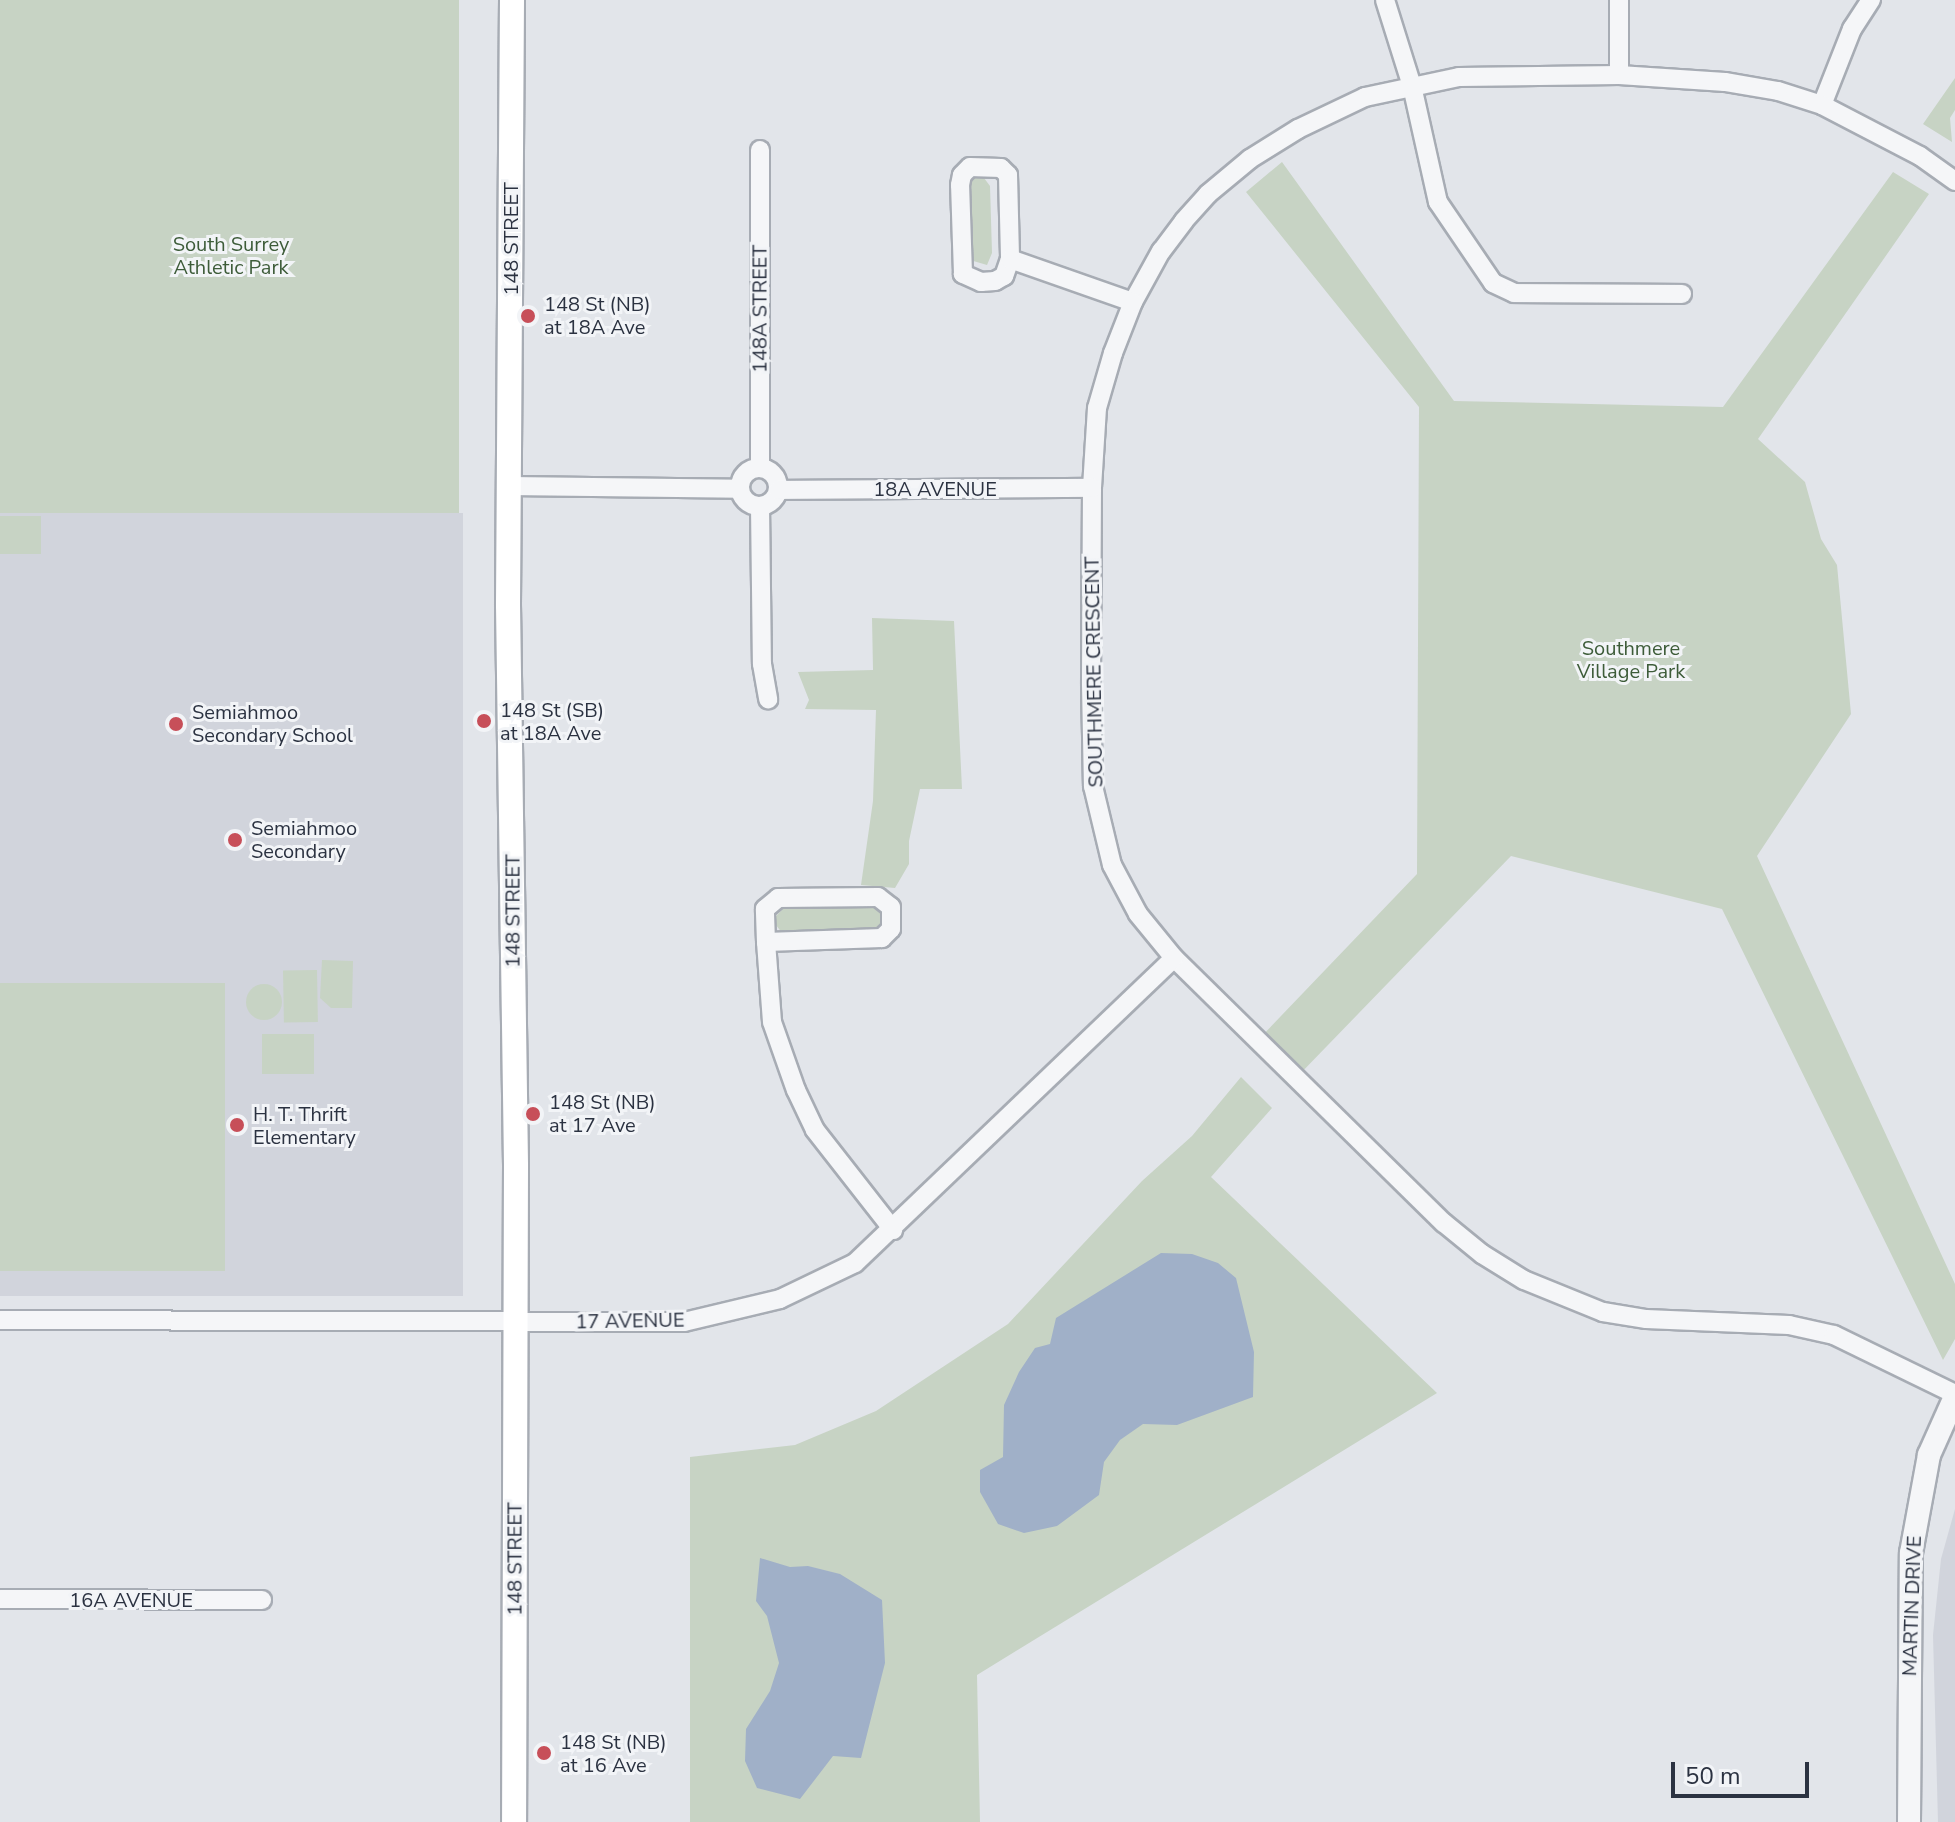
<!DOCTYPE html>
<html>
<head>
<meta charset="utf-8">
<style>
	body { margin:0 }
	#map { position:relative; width:1955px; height:1822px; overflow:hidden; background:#e2e5ea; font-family:"Nunito Sans",sans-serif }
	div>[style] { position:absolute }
	.built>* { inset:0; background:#d1d4dc; transform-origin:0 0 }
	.green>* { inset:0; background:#c7d3c4; transform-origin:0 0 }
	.round { border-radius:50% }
	.water>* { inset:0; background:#a0b0c8 }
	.roads { filter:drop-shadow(2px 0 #a7acb4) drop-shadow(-2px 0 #a7acb4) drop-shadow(0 2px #a7acb4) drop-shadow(0 -2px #a7acb4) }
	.minor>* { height:18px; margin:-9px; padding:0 9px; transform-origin:9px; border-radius:9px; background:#f5f6f8 }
	.minor>.ring { margin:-9px; padding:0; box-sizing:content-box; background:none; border:18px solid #f5f6f8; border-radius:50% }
	.tertiary>* { height:22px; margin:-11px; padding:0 11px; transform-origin:11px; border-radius:11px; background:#f5f6f8 }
	.secondary>* { height:24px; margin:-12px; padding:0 12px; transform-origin:12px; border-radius:12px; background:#fff }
	.dots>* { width:22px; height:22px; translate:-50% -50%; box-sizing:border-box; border:4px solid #f2f4f7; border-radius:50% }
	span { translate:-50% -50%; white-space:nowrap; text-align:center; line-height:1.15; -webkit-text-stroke:6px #f2f4f7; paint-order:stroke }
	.street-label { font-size:20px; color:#2b3241 }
	.park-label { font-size:20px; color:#3d5c39 }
	.poi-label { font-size:20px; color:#2b3241 }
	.left { translate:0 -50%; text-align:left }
	.scale { position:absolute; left:1671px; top:1762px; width:138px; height:36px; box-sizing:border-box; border:4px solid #2b3241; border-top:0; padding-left:10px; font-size:24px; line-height:28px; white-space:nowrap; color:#2b3241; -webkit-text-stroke:6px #f2f4f7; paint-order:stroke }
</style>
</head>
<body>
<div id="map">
	<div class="built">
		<i style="left:0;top:513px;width:463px;height:783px"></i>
		<i style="clip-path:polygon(1955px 1509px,1955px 1822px,1938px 1822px,1933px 1635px,1941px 1559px)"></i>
	</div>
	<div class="green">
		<i style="left:0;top:0;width:459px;height:513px"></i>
		<i style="clip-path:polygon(1955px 78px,1955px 110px,1950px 118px,1952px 142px,1923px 124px)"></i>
		<i style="clip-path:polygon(1282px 162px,1454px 401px,1723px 407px,1893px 172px,1929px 194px,1758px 439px,1805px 482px,1821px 539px,1837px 565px,1851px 714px,1757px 856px,1955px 1284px,1955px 1339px,1943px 1360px,1722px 909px,1511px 856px,1297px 1077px,1258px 1040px,1417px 874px,1419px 407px,1246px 192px)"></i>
		<i style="clip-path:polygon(971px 178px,984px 178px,990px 186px,992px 253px,987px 265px,970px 260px)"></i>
		<i style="left:0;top:516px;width:41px;height:38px"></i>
		<i style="clip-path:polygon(872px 618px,954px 621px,962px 789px,920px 789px,909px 841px,909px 864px,895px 888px,861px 885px,873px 801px,876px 710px,805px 709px,809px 700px,798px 672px,873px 670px)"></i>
		<i style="clip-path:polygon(877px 905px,883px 908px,883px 930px,782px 933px,776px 925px,776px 916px,785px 907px)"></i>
		<i style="clip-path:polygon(322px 960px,353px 961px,352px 1008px,331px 1008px,320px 998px)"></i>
		<i style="left:317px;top:970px;width:52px;height:34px;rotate:89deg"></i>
		<i style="left:0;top:983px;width:225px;height:288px"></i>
		<i class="round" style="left:246px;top:984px;width:36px;height:36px"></i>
		<i style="left:314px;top:1034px;width:40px;height:52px;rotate:90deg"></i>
		<i style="clip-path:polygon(1241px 1077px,1272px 1108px,1211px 1177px,1437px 1393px,977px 1675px,980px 1822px,690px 1822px,690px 1457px,795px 1445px,876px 1411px,1008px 1324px,1142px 1181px,1192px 1136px)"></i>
	</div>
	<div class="water">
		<i style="clip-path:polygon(1161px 1253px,1192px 1254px,1218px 1263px,1236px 1278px,1254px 1352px,1253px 1397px,1177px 1425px,1143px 1424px,1120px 1440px,1104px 1462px,1099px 1495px,1057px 1526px,1024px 1533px,998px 1524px,980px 1492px,980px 1470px,1003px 1457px,1004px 1405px,1019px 1372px,1035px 1348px,1050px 1344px,1056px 1318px)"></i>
		<i style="clip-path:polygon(760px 1558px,790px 1567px,808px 1566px,840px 1574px,882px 1600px,885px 1663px,861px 1758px,833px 1756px,800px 1799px,757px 1788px,745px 1761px,746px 1729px,770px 1691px,779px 1663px,767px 1616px,756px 1601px)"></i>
	</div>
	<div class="roads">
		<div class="minor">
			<i style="left:1385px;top:0;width:90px;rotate:72.6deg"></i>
			<i style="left:1412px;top:86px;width:119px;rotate:77.4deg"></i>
			<i style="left:1438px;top:202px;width:98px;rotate:55.8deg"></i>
			<i style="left:1493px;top:283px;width:23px;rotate:25deg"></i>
			<i style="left:1514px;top:293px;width:168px;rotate:0.3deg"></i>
			<i style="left:1619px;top:75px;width:75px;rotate:-90deg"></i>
			<i style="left:1822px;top:105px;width:82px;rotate:-68.5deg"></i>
			<i style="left:1852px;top:29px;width:35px;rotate:-57deg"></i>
			<i style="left:1955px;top:181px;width:43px;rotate:-144.5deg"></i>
			<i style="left:1920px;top:156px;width:110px;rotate:-152.5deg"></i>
			<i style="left:1822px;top:105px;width:46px;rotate:-162.3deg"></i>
			<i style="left:1778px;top:91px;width:54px;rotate:-170.4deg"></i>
			<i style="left:1725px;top:82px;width:106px;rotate:-176.2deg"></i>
			<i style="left:1619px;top:75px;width:160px;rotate:179.3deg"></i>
			<i style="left:1459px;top:77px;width:96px;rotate:168deg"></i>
			<i style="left:1365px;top:97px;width:74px;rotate:154.5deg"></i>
			<i style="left:1298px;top:129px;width:57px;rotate:148deg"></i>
			<i style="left:1250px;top:159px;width:55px;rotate:140.2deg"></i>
			<i style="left:1208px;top:194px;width:36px;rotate:132deg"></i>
			<i style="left:1184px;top:221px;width:38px;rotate:127deg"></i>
			<i style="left:1161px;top:251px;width:58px;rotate:118.8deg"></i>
			<i style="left:1133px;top:302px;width:55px;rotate:111.4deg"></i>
			<i style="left:1113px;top:353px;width:57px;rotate:106.2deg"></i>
			<i style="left:1097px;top:408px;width:80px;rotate:93.6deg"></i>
			<i style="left:1092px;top:488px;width:196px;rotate:90.3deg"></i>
			<i style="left:1091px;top:684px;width:102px;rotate:88.9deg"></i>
			<i style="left:1093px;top:786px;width:81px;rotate:76.5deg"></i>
			<i style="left:1112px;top:865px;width:55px;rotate:62deg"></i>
			<i style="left:1138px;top:914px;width:57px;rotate:50.7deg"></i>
			<i style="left:1174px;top:958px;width:378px;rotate:44.5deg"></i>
			<i style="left:1444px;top:1223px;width:49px;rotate:39.2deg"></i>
			<i style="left:1482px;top:1254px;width:49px;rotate:31.8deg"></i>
			<i style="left:1524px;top:1280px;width:85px;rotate:22.1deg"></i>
			<i style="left:1603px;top:1312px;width:44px;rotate:9.2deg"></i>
			<i style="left:1646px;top:1319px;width:143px;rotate:2.4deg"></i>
			<i style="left:1789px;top:1325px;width:46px;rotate:12.5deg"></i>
			<i style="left:1834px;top:1335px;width:135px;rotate:26deg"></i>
			<i style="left:1010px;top:259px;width:18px;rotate:109deg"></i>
			<i style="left:1004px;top:276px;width:10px;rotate:151deg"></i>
			<i style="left:995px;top:281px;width:14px;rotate:176deg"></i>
			<i style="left:981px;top:282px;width:20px;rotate:-156deg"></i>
			<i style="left:963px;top:274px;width:89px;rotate:-91.9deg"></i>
			<i style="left:960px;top:185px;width:10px;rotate:-79deg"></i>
			<i style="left:962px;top:175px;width:11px;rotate:-45deg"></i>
			<i style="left:970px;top:167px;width:31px;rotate:2deg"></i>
			<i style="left:1001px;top:168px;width:10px;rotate:45deg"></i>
			<i style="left:1008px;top:175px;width:84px;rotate:88.6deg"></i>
			<i style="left:1010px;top:259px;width:130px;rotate:19.3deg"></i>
			<i class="ring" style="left:740px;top:468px;width:20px;height:20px"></i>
			<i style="left:760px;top:468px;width:318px;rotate:-90deg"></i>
			<i style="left:509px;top:486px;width:231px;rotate:0.7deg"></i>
			<i style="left:778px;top:490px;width:314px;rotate:-0.4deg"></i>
			<i style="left:760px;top:506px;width:158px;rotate:89.3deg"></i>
			<i style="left:762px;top:664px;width:36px;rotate:80deg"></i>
			<i style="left:878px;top:897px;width:16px;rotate:38deg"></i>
			<i style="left:891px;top:907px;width:22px;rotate:90deg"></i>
			<i style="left:891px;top:929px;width:13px;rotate:135deg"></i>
			<i style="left:882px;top:938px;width:116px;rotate:178deg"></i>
			<i style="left:766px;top:942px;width:33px;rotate:-92deg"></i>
			<i style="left:765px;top:909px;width:17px;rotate:-40deg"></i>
			<i style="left:778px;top:898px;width:100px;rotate:-0.6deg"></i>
			<i style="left:766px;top:942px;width:80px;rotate:85.7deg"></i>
			<i style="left:772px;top:1022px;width:72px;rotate:70.6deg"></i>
			<i style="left:796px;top:1090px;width:44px;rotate:64.6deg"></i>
			<i style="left:815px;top:1130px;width:127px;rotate:52deg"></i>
			<i style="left:0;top:1320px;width:684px;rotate:0.17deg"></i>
			<i style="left:684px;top:1322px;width:99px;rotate:-13.5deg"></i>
			<i style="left:780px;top:1299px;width:83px;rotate:-25.6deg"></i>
			<i style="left:855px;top:1263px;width:441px;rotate:-43.7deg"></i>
			<i style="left:0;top:1599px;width:262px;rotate:0.2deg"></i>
		</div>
		<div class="tertiary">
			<i style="left:1909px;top:1822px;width:269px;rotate:-89.6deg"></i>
			<i style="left:1911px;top:1553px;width:100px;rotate:-79.6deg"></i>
			<i style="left:1929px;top:1455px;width:64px;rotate:-65.9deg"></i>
		</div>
		<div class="secondary">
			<i style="left:512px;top:0;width:605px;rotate:90.38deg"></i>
			<i style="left:508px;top:605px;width:561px;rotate:89.18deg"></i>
			<i style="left:516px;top:1166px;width:656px;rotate:90.17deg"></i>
		</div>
	</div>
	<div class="dots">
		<i style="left:528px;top:316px;background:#c74f59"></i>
		<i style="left:484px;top:721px;background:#c74f59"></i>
		<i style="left:176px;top:724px;background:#c74f59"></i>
		<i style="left:235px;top:840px;background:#c74f59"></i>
		<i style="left:533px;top:1114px;background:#c74f59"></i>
		<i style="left:237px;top:1125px;background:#c74f59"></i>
		<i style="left:544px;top:1753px;background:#c74f59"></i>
	</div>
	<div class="street-label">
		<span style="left:511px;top:239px;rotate:-90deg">148 STREET</span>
		<span style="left:760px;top:309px;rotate:-90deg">148A STREET</span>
		<span style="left:935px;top:489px">18A AVENUE</span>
		<span style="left:1094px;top:672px;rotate:-91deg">SOUTHMERE CRESCENT</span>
		<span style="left:513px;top:911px;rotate:-90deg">148 STREET</span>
		<span style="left:630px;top:1321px;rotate:-1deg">17 AVENUE</span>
		<span style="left:515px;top:1559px;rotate:-90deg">148 STREET</span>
		<span style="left:131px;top:1600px">16A AVENUE</span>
		<span style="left:1912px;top:1606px;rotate:-88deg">MARTIN DRIVE</span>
	</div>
	<div class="park-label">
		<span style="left:231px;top:256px">South Surrey<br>Athletic Park</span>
		<span style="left:1631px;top:660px">Southmere<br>Village Park</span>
	</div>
	<div class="poi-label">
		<span class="left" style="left:544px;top:316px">148 St (NB)<br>at 18A Ave</span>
		<span class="left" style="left:500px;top:722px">148 St (SB)<br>at 18A Ave</span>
		<span class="left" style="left:192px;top:724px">Semiahmoo<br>Secondary School</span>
		<span class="left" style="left:251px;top:840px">Semiahmoo<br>Secondary</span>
		<span class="left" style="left:549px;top:1114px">148 St (NB)<br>at 17 Ave</span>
		<span class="left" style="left:253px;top:1126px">H. T. Thrift<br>Elementary</span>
		<span class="left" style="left:560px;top:1754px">148 St (NB)<br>at 16 Ave</span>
	</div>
	<div class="scale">50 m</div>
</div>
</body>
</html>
